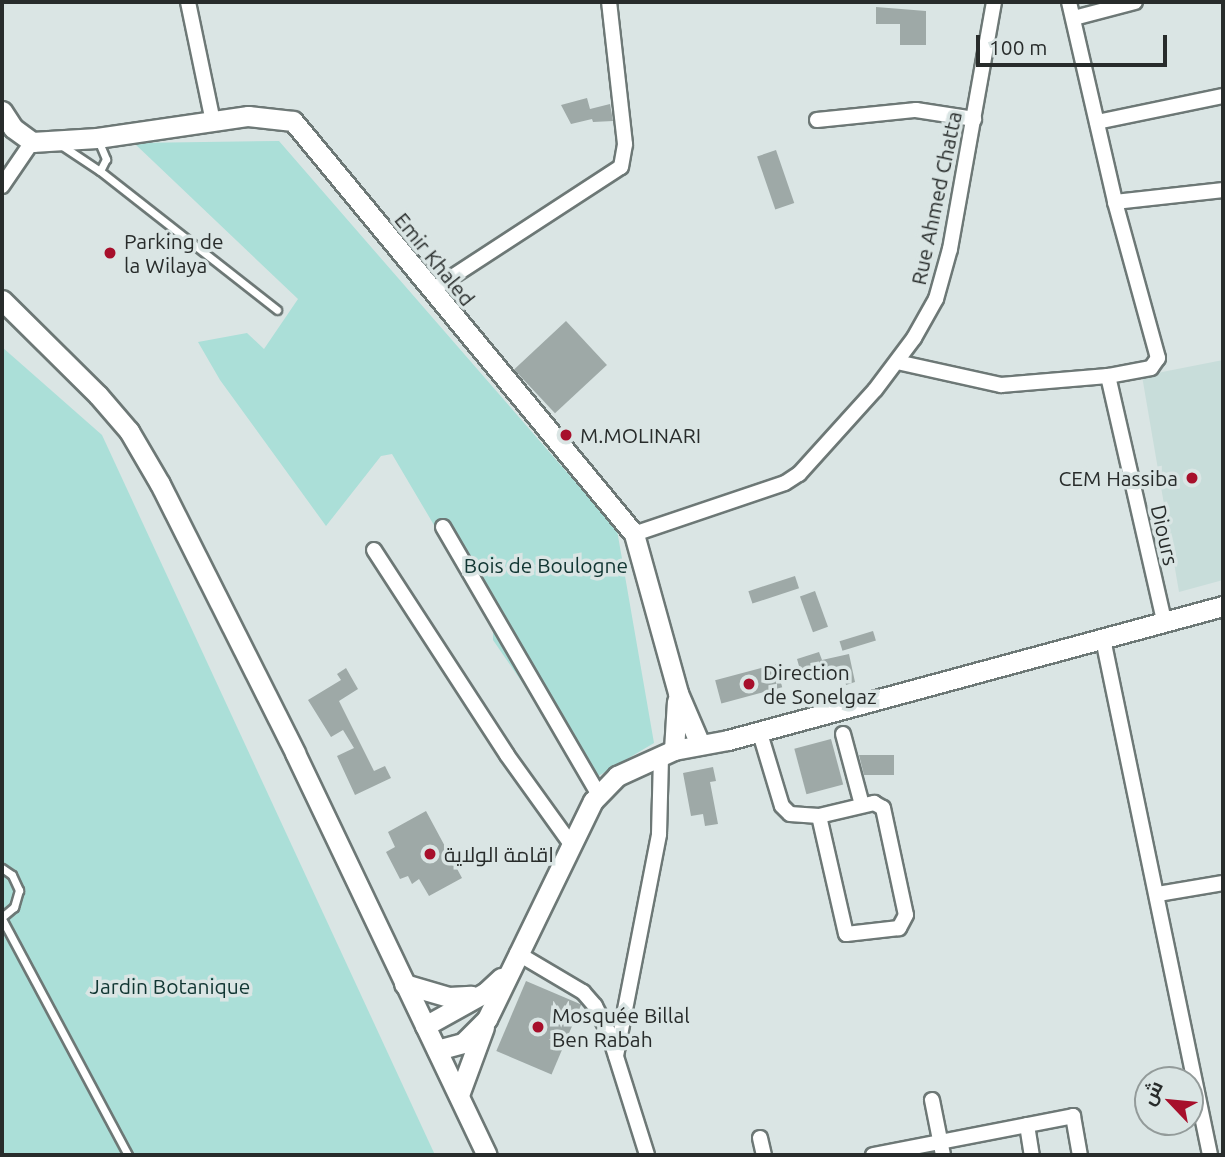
<!DOCTYPE html>
<html>
<head>
<meta charset="utf-8">
<style>
	body { margin:0 }
	#map { position:relative; width:1225px; height:1157px; overflow:hidden; background:#dae5e4; font-family:Ubuntu,Cairo,sans-serif }
	div>[style] { position:absolute }
	.built>* { inset:0; background:#c8ddda }
	.green>* { inset:0; background:#abdfd8 }
	.building>* { inset:0; background:#9ea9a7; transform-origin:0 0 }
	.roads { filter:drop-shadow(2px 0 #6d7876) drop-shadow(-2px 0 #6d7876) drop-shadow(0 2px #6d7876) drop-shadow(0 -2px #6d7876) }
	.lane>* { height:7px; margin:-3.5px; padding:0 3.5px; transform-origin:3.5px; border-radius:3.5px; background:#fff }
	.street>* { height:14px; margin:-7px; padding:0 7px; transform-origin:7px; border-radius:7px; background:#fff }
	.secondary>* { height:19px; margin:-9.5px; padding:0 9.5px; transform-origin:9.5px; border-radius:9.5px; background:#fff }
	.dots>* { width:19px; height:19px; translate:-50% -50%; box-sizing:border-box; border:4px solid #dae5e4; border-radius:50% }
	span { translate:-50% -50%; white-space:nowrap; text-align:center; line-height:1.15; -webkit-text-stroke:7px #dae5e4; paint-order:stroke }
	.street-label { font-size:21px; color:#282c2b }
	.poi-label { font-size:21px; color:#282c2b }
	.left { translate:0 -50%; text-align:left }
	.right { translate:-100% -50%; text-align:right }
	.park-label { font-size:21px; color:#103532 }
	.frame { position:absolute; inset:0; border:4px solid #282c2b; pointer-events:none }
	.north { position:absolute; left:1134px; top:1066px; width:70px; height:70px; box-sizing:border-box; background:#dae5e4; border:2px solid #939b9a; border-radius:50%; rotate:296deg; font-size:19px; font-weight:700; line-height:28px; text-align:center; color:#282c2b }
	.north::after { content:''; display:block; margin:auto; width:24px; height:32px; background:#a70f2b; clip-path:polygon(50% 0,100% 100%,50% 72%,0 100%) }
	.scale { position:absolute; left:976px; top:35px; width:191px; height:32px; box-sizing:border-box; border:4px solid #282c2b; border-top:0; padding-left:9px; font-size:21px; line-height:24px; white-space:nowrap; color:#282c2b; -webkit-text-stroke:5px #dae5e4; paint-order:stroke }
</style>
</head>
<body>
<div id="map">
	<div class="built">
		<i style="clip-path:polygon(1223px 360px,1223px 580px,1179px 592px,1142px 376px)"></i>
	</div>
	<div class="green">
		<i style="clip-path:polygon(279px 141px,617px 530px,654px 743px,590px 781px,493px 640px,493px 625px,392px 454px,381px 456px,326px 526px,220px 380px,198px 342px,247px 333px,264px 349px,298px 299px,134px 143px)"></i>
		<i style="clip-path:polygon(2px 347px,102px 435px,435px 1155px,2px 1155px)"></i>
	</div>
	<div class="building">
		<i style="clip-path:polygon(876px 7px,926px 11px,926px 45px,900px 45px,900px 24px,876px 24px)"></i>
		<i style="clip-path:polygon(587px 98px,590px 109px,610px 104px,613px 121px,593px 122px,592px 119px,571px 124px,561px 105px)"></i>
		<i style="left:776px;top:150px;width:56px;height:20px;rotate:71deg"></i>
		<i style="left:566px;top:321px;width:60px;height:71px;rotate:47deg"></i>
		<i style="left:795px;top:576px;width:13px;height:49px;rotate:72deg"></i>
		<i style="left:815px;top:591px;width:38px;height:16px;rotate:70deg"></i>
		<i style="left:873px;top:631px;width:10px;height:35px;rotate:73deg"></i>
		<i style="clip-path:polygon(819px 652px,822px 660px,849px 654px,855px 682px,846px 685px,842px 669px,803px 680px,797px 659px)"></i>
		<i style="left:776px;top:664px;width:24px;height:63px;rotate:75deg"></i>
		<i style="clip-path:polygon(346px 668px,358px 689px,339px 701px,374px 771px,385px 766px,391px 778px,355px 795px,337px 756px,354px 748px,343px 730px,331px 737px,308px 700px,341px 680px,337px 674px)"></i>
		<i style="left:831px;top:739px;width:47px;height:38px;rotate:75deg"></i>
		<i style="clip-path:polygon(859px 755px,894px 755px,894px 775px,864px 775px)"></i>
		<i style="clip-path:polygon(713px 767px,716px 781px,710px 782px,718px 824px,705px 826px,703px 814px,691px 816px,683px 773px)"></i>
		<i style="clip-path:polygon(426px 811px,462px 878px,429px 896px,419px 879px,412px 884px,408px 876px,400px 879px,386px 852px,395px 847px,388px 832px)"></i>
		<i style="left:526px;top:981px;width:60px;height:76px;rotate:23deg"></i>
	</div>
	<div class="roads">
		<div class="lane">
			<i style="left:98px;top:140px;width:21px;rotate:67deg"></i>
			<i style="left:106px;top:159px;width:13px;rotate:117deg"></i>
			<i style="left:61px;top:145px;width:47px;rotate:33.7deg"></i>
			<i style="left:100px;top:171px;width:225px;rotate:38.1deg"></i>
			<i style="left:2px;top:868px;width:12px;rotate:35deg"></i>
			<i style="left:12px;top:875px;width:17px;rotate:65deg"></i>
			<i style="left:19px;top:890px;width:18px;rotate:106deg"></i>
			<i style="left:14px;top:907px;width:16px;rotate:140deg"></i>
			<i style="left:2px;top:919px;width:268px;rotate:61.9deg"></i>
		</div>
		<div class="street">
			<i style="left:188px;top:2px;width:123px;rotate:78.2deg"></i>
			<i style="left:1069px;top:2px;width:205px;rotate:77deg"></i>
			<i style="left:1115px;top:202px;width:162px;rotate:74.6deg"></i>
			<i style="left:1158px;top:358px;width:12px;rotate:125deg"></i>
			<i style="left:1151px;top:368px;width:44px;rotate:169.5deg"></i>
			<i style="left:1074px;top:18px;width:63px;rotate:-14.7deg"></i>
			<i style="left:817px;top:120px;width:100px;rotate:-5.8deg"></i>
			<i style="left:916px;top:110px;width:59px;rotate:8.8deg"></i>
			<i style="left:1097px;top:122px;width:129px;rotate:-11.7deg"></i>
			<i style="left:2px;top:186px;width:53px;rotate:-55.7deg"></i>
			<i style="left:1115px;top:202px;width:109px;rotate:-6.3deg"></i>
			<i style="left:432px;top:290px;width:225px;rotate:-33.1deg"></i>
			<i style="left:621px;top:167px;width:23px;rotate:-80deg"></i>
			<i style="left:625px;top:144px;width:143px;rotate:-96.4deg"></i>
			<i style="left:897px;top:362px;width:107px;rotate:12.5deg"></i>
			<i style="left:1001px;top:385px;width:107px;rotate:-4.8deg"></i>
			<i style="left:1108px;top:376px;width:251px;rotate:77.1deg"></i>
			<i style="left:443px;top:527px;width:308px;rotate:59.8deg"></i>
			<i style="left:634px;top:534px;width:159px;rotate:-18.7deg"></i>
			<i style="left:785px;top:483px;width:17px;rotate:-33deg"></i>
			<i style="left:799px;top:474px;width:113px;rotate:-47.9deg"></i>
			<i style="left:875px;top:390px;width:65px;rotate:-53.1deg"></i>
			<i style="left:914px;top:338px;width:45px;rotate:-60.6deg"></i>
			<i style="left:936px;top:299px;width:52px;rotate:-74.4deg"></i>
			<i style="left:950px;top:249px;width:251px;rotate:-79.9deg"></i>
			<i style="left:374px;top:550px;width:244px;rotate:57deg"></i>
			<i style="left:507px;top:755px;width:110px;rotate:54.3deg"></i>
			<i style="left:1103px;top:639px;width:527px;rotate:78.28deg"></i>
			<i style="left:759px;top:730px;width:79px;rotate:73.2deg"></i>
			<i style="left:782px;top:806px;width:11px;rotate:45deg"></i>
			<i style="left:790px;top:814px;width:29px;rotate:4deg"></i>
			<i style="left:819px;top:816px;width:57px;rotate:-13.3deg"></i>
			<i style="left:874px;top:803px;width:10px;rotate:29deg"></i>
			<i style="left:883px;top:808px;width:109px;rotate:77.9deg"></i>
			<i style="left:906px;top:915px;width:15px;rotate:118deg"></i>
			<i style="left:899px;top:928px;width:53px;rotate:173.5deg"></i>
			<i style="left:846px;top:934px;width:121px;rotate:-102.9deg"></i>
			<i style="left:843px;top:734px;width:73px;rotate:75deg"></i>
			<i style="left:1158px;top:894px;width:66px;rotate:-9.6deg"></i>
			<i style="left:517px;top:953px;width:77px;rotate:30.6deg"></i>
			<i style="left:583px;top:992px;width:18px;rotate:49deg"></i>
			<i style="left:595px;top:1006px;width:28px;rotate:63deg"></i>
			<i style="left:608px;top:1031px;width:130px;rotate:72.5deg"></i>
			<i style="left:616px;top:1056px;width:226px;rotate:-79deg"></i>
			<i style="left:659px;top:834px;width:78px;rotate:-88.5deg"></i>
			<i style="left:932px;top:1100px;width:56px;rotate:78.7deg"></i>
			<i style="left:1027px;top:1125px;width:30px;rotate:81deg"></i>
			<i style="left:760px;top:1138px;width:17px;rotate:77deg"></i>
			<i style="left:873px;top:1155px;width:204px;rotate:-11deg"></i>
			<i style="left:1073px;top:1116px;width:40px;rotate:80deg"></i>
		</div>
		<div class="secondary">
			<i style="left:2px;top:111px;width:20px;rotate:57deg"></i>
			<i style="left:13px;top:128px;width:24px;rotate:36deg"></i>
			<i style="left:32px;top:142px;width:65px;rotate:-3.5deg"></i>
			<i style="left:97px;top:138px;width:153px;rotate:-8.3deg"></i>
			<i style="left:248px;top:116px;width:45px;rotate:6.3deg"></i>
			<i style="left:293px;top:121px;width:536px;rotate:50.45deg"></i>
			<i style="left:634px;top:534px;width:165px;rotate:74.5deg"></i>
			<i style="left:678px;top:693px;width:56px;rotate:66.7deg"></i>
			<i style="left:2px;top:300px;width:135px;rotate:44.7deg"></i>
			<i style="left:98px;top:395px;width:48px;rotate:49.3deg"></i>
			<i style="left:129px;top:431px;width:61px;rotate:59.7deg"></i>
			<i style="left:160px;top:484px;width:301px;rotate:63.3deg"></i>
			<i style="left:295px;top:753px;width:445px;rotate:64.5deg"></i>
			<i style="left:674px;top:750px;width:49px;rotate:-86.5deg"></i>
			<i style="left:404px;top:984px;width:47px;rotate:16.1deg"></i>
			<i style="left:449px;top:997px;width:22px;rotate:-3deg"></i>
			<i style="left:425px;top:1026px;width:70px;rotate:-29.1deg"></i>
			<i style="left:486px;top:992px;width:21px;rotate:-43deg"></i>
			<i style="left:437px;top:1050px;width:27px;rotate:-15deg"></i>
			<i style="left:463px;top:1043px;width:34px;rotate:-45deg"></i>
			<i style="left:487px;top:1019px;width:242px;rotate:-64.1deg"></i>
			<i style="left:593px;top:801px;width:35px;rotate:-46deg"></i>
			<i style="left:617px;top:776px;width:63px;rotate:-24.5deg"></i>
			<i style="left:674px;top:750px;width:55px;rotate:-10.5deg"></i>
			<i style="left:728px;top:740px;width:513px;rotate:-15.15deg"></i>
			<i style="left:459px;top:1095px;width:72px;rotate:-69.8deg"></i>
		</div>
	</div>
	<div class="dots">
		<i style="left:110px;top:253px;background:#a70f2b"></i>
		<i style="left:566px;top:435px;background:#a70f2b"></i>
		<i style="left:1192px;top:478px;background:#a70f2b"></i>
		<i style="left:749px;top:684px;background:#a70f2b"></i>
		<i style="left:430px;top:854px;background:#a70f2b"></i>
		<i style="left:538px;top:1027px;background:#a70f2b"></i>
	</div>
	<div class="street-label">
		<span style="left:936px;top:198px;rotate:-78deg">Rue Ahmed Chatta</span>
		<span style="left:435px;top:259px;rotate:51deg">Emir Khaled</span>
		<span style="left:1165px;top:535px;rotate:77deg">Diours</span>
	</div>
	<div class="poi-label">
		<span class="left" style="left:124px;top:253px">Parking de<br>la Wilaya</span>
		<span class="left" style="left:580px;top:435px">M.MOLINARI</span>
		<span class="right" style="left:1178px;top:478px">CEM Hassiba</span>
		<span class="left" style="left:763px;top:684px">Direction<br>de Sonelgaz</span>
		<span class="left" style="left:444px;top:854px">اقامة الولاية</span>
		<span class="left" style="left:552px;top:1027px">Mosquée Billal<br>Ben Rabah</span>
	</div>
	<div class="park-label">
		<span style="left:546px;top:565px">Bois de Boulogne</span>
		<span style="left:170px;top:986px">Jardin Botanique</span>
	</div>
	<div class="frame"></div>
	<div class="north">ش</div>
	<div class="scale">100 m</div>
</div>
</body>
</html>
